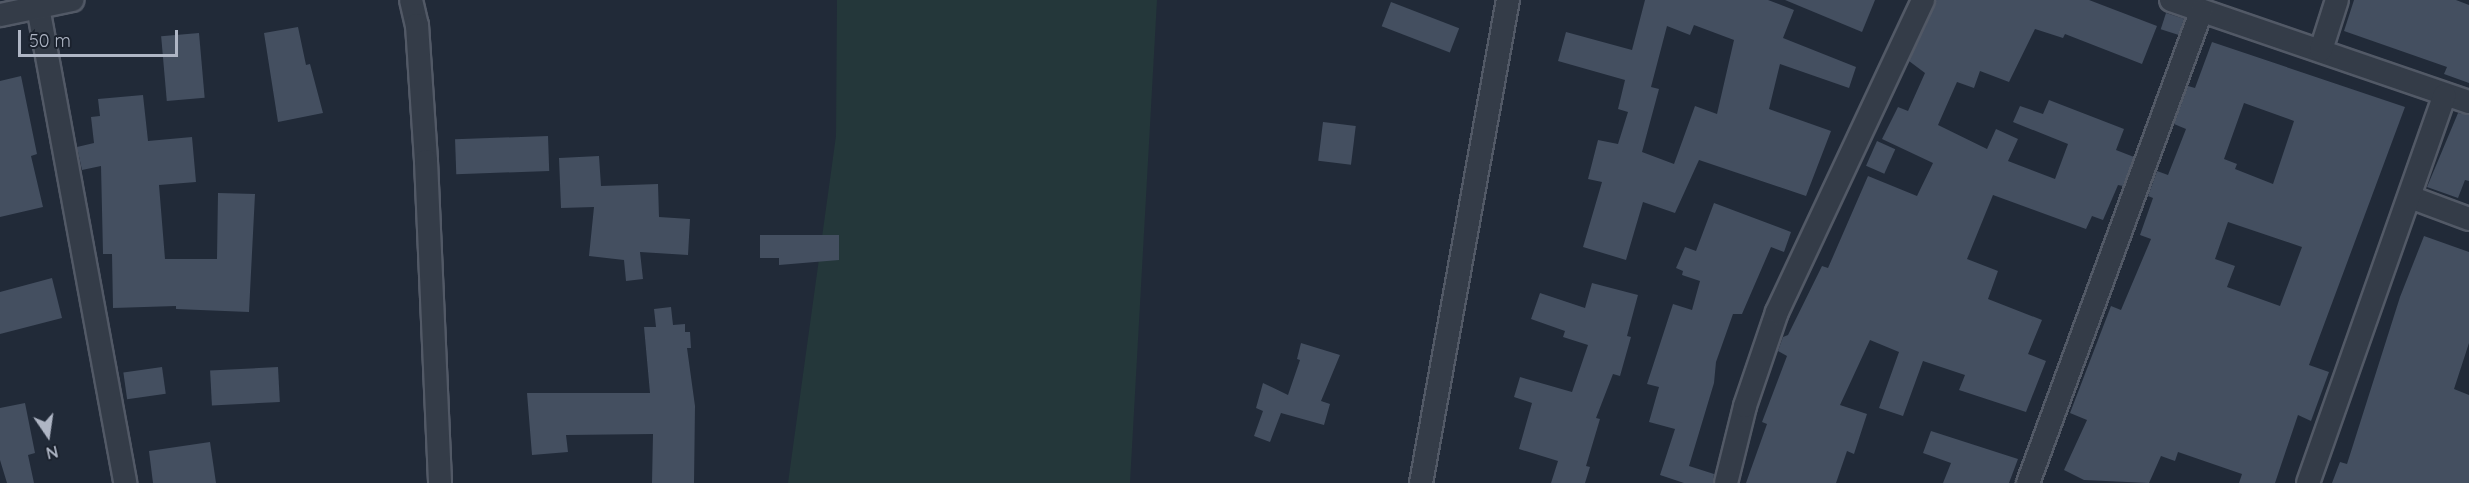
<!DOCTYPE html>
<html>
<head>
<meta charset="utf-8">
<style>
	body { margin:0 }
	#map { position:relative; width:2469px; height:483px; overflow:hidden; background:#212a38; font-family:Quicksand,sans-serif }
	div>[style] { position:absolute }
	.green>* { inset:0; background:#24373a }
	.building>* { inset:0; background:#444f60; transform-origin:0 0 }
	.roads { filter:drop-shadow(2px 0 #525966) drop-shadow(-2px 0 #525966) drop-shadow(0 2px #525966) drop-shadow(0 -2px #525966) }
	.street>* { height:22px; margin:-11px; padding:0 11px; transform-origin:11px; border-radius:11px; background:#343c48 }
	span { translate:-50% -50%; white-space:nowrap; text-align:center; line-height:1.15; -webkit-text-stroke:5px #1a212d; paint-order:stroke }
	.north { position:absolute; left:18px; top:405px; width:60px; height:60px; -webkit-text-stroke:4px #1a212d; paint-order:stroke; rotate:167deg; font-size:16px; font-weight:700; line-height:24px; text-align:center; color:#afb6c5 }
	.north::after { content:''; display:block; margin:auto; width:21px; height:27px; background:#afb6c5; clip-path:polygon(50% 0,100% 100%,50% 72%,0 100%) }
	.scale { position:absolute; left:18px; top:30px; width:160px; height:27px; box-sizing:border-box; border:3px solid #afb6c5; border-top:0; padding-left:8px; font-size:18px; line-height:21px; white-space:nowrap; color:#afb6c5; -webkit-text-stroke:4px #1a212d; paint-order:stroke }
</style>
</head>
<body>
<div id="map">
	<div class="green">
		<i style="clip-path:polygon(837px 0,1157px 0,1130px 483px,788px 483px,836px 136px)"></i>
	</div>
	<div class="building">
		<i style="clip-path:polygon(evenodd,1645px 0,1768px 0,1794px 10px,1783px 38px,1856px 67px,1849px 88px,1780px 64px,1769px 109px,1831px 131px,1806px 196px,1699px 160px,1675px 213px,1643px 202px,1626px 260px,1583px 247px,1602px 182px,1588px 179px,1598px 140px,1618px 144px,1628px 112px,1618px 109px,1625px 80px,1558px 61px,1566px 32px,1632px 50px,1645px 0,1694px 25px,1734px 40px,1717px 114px,1695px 106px,1674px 164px,1642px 152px,1659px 89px,1651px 87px,1667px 26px,1690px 35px,1694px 25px)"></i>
		<i style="clip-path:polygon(1785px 0,1875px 0,1862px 32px)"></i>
		<i style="clip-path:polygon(1936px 0,2089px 0,2157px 26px,2142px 64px,2065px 34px,2063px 38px,2035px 29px,2009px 82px,1980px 71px,1974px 88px,1957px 82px,1938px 125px,1987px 149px,1996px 129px,2018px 139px,2008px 161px,2055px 179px,2068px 144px,2013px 122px,2020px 106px,2043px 114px,2049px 100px,2124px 129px,2116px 150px,2134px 157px,2123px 186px,2118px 185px,2103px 220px,2092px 216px,2086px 229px,1993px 195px,1967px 259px,1998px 271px,1988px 299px,2042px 320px,2028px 354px,2046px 361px,2026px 412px,1959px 390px,1965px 375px,1923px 361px,1903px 416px,1879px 408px,1899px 352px,1870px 340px,1840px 405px,1867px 414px,1854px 454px,1847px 451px,1836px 483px,1746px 483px,1767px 424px,1762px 422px,1787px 356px,1778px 351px,1783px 337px,1788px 335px,1822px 266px,1828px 268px,1868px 176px,1917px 196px,1933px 163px,1882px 139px,1898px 107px,1908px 111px,1925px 73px,1909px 61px)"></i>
		<i style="clip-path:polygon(2354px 0,2456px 0,2469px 5px,2469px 83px,2444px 74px,2447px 67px,2344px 31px)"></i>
		<i style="left:1391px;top:2px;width:73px;height:26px;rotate:21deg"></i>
		<i style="left:2166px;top:13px;width:19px;height:17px;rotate:18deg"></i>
		<i style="clip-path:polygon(298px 27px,306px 65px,310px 64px,323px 113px,278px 122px,264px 33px)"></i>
		<i style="left:199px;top:33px;width:65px;height:38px;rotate:85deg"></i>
		<i style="clip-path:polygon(evenodd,2212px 42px,2405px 107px,2309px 365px,2329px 372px,2311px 421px,2298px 415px,2275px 483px,2239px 483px,2242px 474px,2178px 452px,2175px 461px,2161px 456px,2149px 483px,2084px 480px,2064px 470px,2087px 420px,2070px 413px,2111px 306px,2121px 310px,2151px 239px,2140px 235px,2153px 198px,2148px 196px,2157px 171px,2168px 175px,2186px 129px,2174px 124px,2188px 86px,2195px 88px,2212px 42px,2244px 103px,2294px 121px,2273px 184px,2235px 169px,2237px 164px,2224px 159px,2244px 103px,2212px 42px,2228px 222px,2302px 247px,2280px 306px,2227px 287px,2235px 266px,2215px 259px,2228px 222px)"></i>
		<i style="clip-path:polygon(21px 76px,37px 154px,31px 156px,43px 207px,0 217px,0 81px)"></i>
		<i style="clip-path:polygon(143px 95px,148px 141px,192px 137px,196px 182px,159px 185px,165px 259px,217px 259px,218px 193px,255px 194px,249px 312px,176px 309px,176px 306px,113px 308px,112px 254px,103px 254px,101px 166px,82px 170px,77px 147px,94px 143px,91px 117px,100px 116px,98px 99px)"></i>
		<i style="clip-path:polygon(2458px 113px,2469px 115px,2469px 181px,2465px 180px,2458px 198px,2427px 187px)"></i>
		<i style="left:1323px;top:122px;width:33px;height:39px;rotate:7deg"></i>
		<i style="left:548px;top:136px;width:35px;height:93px;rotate:88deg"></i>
		<i style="left:1877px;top:141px;width:20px;height:27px;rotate:24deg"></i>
		<i style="clip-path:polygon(599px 156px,601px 186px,658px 184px,659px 217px,690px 219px,688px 255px,640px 252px,643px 279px,626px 281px,624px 260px,589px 256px,594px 207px,561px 208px,559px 158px)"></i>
		<i style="clip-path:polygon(1714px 203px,1791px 232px,1784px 252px,1771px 247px,1742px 314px,1733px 314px,1716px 362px,1714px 383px,1689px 466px,1714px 474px,1713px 483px,1684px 483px,1660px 475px,1675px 429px,1649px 422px,1659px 387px,1647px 384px,1673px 304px,1692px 310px,1700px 281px,1682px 275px,1683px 271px,1676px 268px,1685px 247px,1696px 251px)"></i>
		<i style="clip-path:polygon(760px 235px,839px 235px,839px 260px,779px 265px,779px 258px,760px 258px)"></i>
		<i style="clip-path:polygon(2424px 236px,2469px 252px,2469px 343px,2454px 389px,2469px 395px,2469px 483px,2332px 483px,2340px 462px,2347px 464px,2400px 297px)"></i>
		<i style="clip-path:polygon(52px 278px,62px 318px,0 334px,0 292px)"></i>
		<i style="clip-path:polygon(1592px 283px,1638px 295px,1627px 336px,1631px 337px,1620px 376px,1613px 374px,1596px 418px,1600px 419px,1586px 466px,1590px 467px,1585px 483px,1551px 483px,1558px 461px,1519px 449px,1532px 403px,1514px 397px,1520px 377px,1572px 392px,1588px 345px,1563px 337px,1565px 331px,1531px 319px,1540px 293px,1585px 308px)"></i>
		<i style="clip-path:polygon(671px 307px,673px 325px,685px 324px,685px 332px,690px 332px,691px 348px,687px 348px,695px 406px,694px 483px,652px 483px,653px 434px,566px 435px,568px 452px,532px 455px,527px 393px,650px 393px,644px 327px,656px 327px,654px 309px)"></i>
		<i style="clip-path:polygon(1301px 343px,1340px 355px,1321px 401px,1330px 404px,1324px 425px,1281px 413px,1270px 442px,1254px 436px,1263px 411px,1256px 408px,1263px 383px,1288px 395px,1300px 360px,1297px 359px)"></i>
		<i style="left:162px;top:367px;width:27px;height:39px;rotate:82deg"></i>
		<i style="left:278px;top:367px;width:35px;height:68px;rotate:87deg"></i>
		<i style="clip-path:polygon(25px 403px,35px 453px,28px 455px,34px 483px,7px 483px,0 460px,0 408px)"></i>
		<i style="clip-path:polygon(1931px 431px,2018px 459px,2009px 483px,1943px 483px,1951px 463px,1923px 453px)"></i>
		<i style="clip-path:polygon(210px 442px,216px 483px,153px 483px,149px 451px)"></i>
	</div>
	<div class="roads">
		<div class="street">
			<i style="left:411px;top:0;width:26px;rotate:77deg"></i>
			<i style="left:417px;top:25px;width:136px;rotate:86.2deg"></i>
			<i style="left:426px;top:161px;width:322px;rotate:87.5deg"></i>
			<i style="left:2171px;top:0;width:315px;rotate:18.9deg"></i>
			<i style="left:38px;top:7px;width:484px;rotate:79.6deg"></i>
			<i style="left:0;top:15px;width:74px;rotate:-11.8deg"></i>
			<i style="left:2321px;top:50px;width:52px;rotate:-72.3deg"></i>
			<i style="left:2410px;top:197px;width:63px;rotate:20.4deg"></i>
			<i style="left:1421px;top:483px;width:491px;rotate:-79.8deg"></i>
			<i style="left:1726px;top:483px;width:79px;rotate:-76.1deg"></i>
			<i style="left:1745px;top:406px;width:99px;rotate:-71.2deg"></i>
			<i style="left:1777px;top:312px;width:344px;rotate:-64.9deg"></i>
			<i style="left:2028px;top:483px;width:502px;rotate:-69.83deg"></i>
			<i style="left:2308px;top:483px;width:411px;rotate:-70.6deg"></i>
		</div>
	</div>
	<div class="north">N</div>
	<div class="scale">50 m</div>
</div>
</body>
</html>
